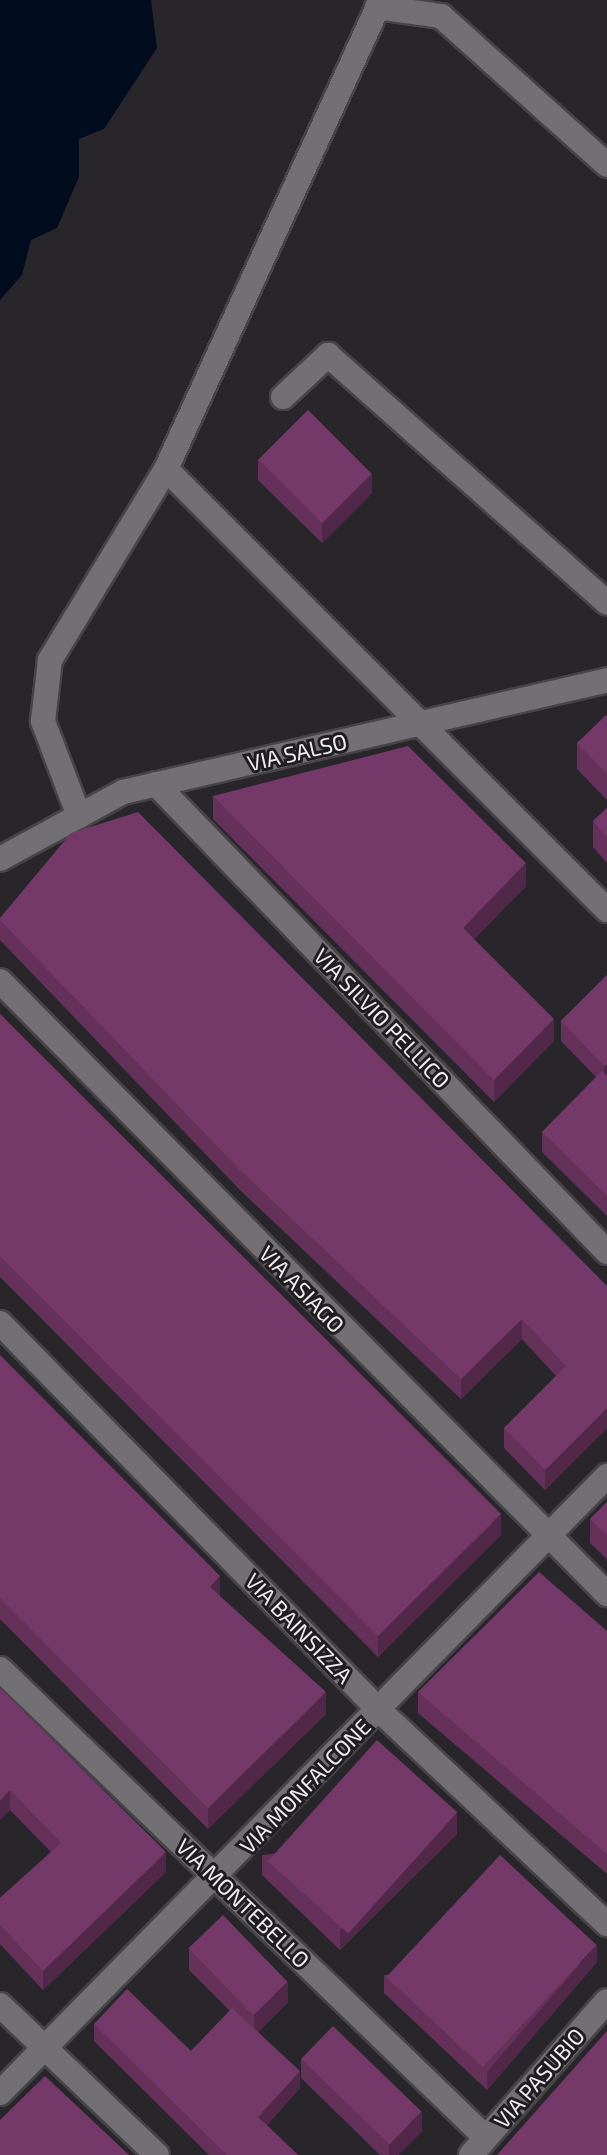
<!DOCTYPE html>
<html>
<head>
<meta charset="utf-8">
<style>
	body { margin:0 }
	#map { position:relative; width:607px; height:2155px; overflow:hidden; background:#29262b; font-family:"Exo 2",sans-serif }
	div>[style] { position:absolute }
	.water>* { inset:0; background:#010d1e }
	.roads { filter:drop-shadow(2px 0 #464448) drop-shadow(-2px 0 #464448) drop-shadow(0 2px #464448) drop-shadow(0 -2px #464448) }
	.minor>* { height:24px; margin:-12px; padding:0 12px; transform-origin:12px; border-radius:12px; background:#737075 }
	.wall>* { inset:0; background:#65315a }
	.shaded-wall>* { inset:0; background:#52284a }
	.building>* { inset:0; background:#753969; transform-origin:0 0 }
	span { translate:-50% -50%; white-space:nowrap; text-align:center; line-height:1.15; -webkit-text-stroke:6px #1f1d21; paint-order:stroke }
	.street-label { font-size:22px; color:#eeedf0 }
</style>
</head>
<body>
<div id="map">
	<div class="water">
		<i style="clip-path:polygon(0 0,151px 0,157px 48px,104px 129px,79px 139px,79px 177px,57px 228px,31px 240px,22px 275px,0 300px)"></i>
	</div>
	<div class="roads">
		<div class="minor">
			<i style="left:377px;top:7px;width:65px;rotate:8deg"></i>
			<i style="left:441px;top:16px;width:223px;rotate:41.9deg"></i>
			<i style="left:283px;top:397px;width:62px;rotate:-43deg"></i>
			<i style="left:328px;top:355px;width:373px;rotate:41.6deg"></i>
			<i style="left:166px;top:469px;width:516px;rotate:-65.37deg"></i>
			<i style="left:156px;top:784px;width:650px;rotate:46.06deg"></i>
			<i style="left:79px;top:816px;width:102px;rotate:-110.8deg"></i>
			<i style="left:43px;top:721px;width:61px;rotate:-83.5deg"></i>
			<i style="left:50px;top:660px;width:223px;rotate:-58.7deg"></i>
			<i style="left:166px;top:469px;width:624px;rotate:45deg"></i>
			<i style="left:0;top:859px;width:140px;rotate:-28.6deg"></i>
			<i style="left:123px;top:792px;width:497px;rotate:-13deg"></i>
			<i style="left:0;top:981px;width:863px;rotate:45.28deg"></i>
			<i style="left:0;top:1323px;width:542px;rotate:45.6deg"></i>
			<i style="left:379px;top:1710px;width:313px;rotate:43.2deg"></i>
			<i style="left:0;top:1669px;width:675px;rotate:43.98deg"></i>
			<i style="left:0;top:2005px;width:217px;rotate:43.7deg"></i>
			<i style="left:0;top:2093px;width:866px;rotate:-45.47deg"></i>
			<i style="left:471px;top:2155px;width:205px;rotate:-48.6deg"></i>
		</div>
	</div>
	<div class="wall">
		<i style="clip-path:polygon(258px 459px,372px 493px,322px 543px,258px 480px)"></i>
		<i style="clip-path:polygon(607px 717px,607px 800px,577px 769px,577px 743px)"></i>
		<i style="clip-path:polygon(213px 796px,526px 886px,474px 939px,554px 1041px,494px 1102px,213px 819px)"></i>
		<i style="clip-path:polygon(607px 808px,607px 863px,593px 847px,593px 821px)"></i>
		<i style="clip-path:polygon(0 918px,607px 1286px,607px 1428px,545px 1490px,504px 1448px,504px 1428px,556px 1376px,522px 1339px,461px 1399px,240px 1190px,0 940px)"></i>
		<i style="clip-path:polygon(607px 975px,607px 1216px,542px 1152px,542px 1132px,596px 1077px,561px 1041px,561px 1021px)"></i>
		<i style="clip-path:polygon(0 1014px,501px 1535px,378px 1657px,0 1277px)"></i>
		<i style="clip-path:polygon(0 1355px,326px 1714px,208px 1829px,0 1619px)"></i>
		<i style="clip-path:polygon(607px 1502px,607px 1559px,590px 1543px,590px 1519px)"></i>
		<i style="clip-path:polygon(607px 1631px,607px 1874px,418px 1713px,418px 1692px)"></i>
		<i style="clip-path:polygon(0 1688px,166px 1872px,43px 1990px,0 1944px,0 1898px,51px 1852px,10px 1810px)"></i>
		<i style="clip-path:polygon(457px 1834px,340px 1950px,262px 1875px,262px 1855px)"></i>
		<i style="clip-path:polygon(189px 1949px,288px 2002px,258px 2032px,300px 2088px,267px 2125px,298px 2155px,209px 2155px,94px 2041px,94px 2024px,191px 2051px,230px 2011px,189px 1970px)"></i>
		<i style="clip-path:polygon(597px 1962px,487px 2090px,384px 1993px,384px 1975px)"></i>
		<i style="clip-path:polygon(301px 2059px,422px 2131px,398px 2155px,380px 2155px,301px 2078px)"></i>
	</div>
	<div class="shaded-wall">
		<i style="clip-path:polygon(372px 473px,372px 493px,322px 543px,322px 523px)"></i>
		<i style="clip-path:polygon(526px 863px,526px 886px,463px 951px,463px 928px)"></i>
		<i style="clip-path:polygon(554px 1019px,554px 1041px,494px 1102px,494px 1080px)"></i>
		<i style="clip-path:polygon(607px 1064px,607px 1083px,604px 1086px,604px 1066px)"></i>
		<i style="clip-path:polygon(522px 1319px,522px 1339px,461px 1399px,461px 1379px)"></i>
		<i style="clip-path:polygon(607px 1408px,607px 1428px,545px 1490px,545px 1470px)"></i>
		<i style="clip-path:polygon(501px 1514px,501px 1535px,378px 1657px,378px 1636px)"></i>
		<i style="clip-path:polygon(220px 1576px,220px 1597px,210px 1587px)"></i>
		<i style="clip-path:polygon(326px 1692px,326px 1714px,208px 1829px,208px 1808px)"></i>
		<i style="clip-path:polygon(10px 1790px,10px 1810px,0 1820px,0 1801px)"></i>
		<i style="clip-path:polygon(457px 1813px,457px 1834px,340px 1950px,340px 1930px)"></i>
		<i style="clip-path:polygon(166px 1852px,166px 1872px,43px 1990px,43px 1971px)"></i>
		<i style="clip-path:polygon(597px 1944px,597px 1962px,487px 2090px,487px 2072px)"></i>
		<i style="clip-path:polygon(288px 1982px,288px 2002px,254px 2035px,254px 2015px)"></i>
		<i style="clip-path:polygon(300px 2071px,300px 2088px,258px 2134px,258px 2117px)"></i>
		<i style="clip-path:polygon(422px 2111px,422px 2131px,398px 2155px,389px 2155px,389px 2145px)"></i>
	</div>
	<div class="building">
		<i style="left:308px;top:410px;width:90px;height:70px;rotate:45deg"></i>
		<i style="clip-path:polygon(606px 715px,607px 717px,607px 774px,577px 743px)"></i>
		<i style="clip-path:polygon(408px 746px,526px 863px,463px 928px,554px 1019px,494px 1080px,213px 796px)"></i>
		<i style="clip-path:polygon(607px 808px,607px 837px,593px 821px)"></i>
		<i style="clip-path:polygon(138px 812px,607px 1286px,607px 1408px,545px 1470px,504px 1428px,566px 1366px,522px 1319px,461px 1379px,240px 1170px,0 920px,0 918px,71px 833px)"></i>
		<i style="clip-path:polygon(607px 975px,607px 1064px,604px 1066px,561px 1021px)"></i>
		<i style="clip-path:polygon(0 1014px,501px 1514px,378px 1636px,0 1256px)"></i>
		<i style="clip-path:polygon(602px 1071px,607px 1076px,607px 1196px,542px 1132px)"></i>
		<i style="clip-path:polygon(0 1355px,220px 1576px,210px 1587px,326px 1692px,208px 1808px,0 1598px)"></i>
		<i style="clip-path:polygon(607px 1502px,607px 1535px,590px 1519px)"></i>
		<i style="clip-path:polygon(539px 1572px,607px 1631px,607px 1854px,418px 1692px)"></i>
		<i style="clip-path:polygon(0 1688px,166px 1852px,43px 1971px,0 1925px,0 1898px,61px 1843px,10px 1790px,0 1801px)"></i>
		<i style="left:377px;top:1740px;width:108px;height:163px;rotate:42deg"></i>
		<i style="left:500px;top:1855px;width:132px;height:167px;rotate:43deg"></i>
		<i style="left:223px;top:1915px;width:93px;height:48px;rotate:46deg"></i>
		<i style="clip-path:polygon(127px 1989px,191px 2051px,232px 2008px,300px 2071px,258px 2117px,298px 2155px,227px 2155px,94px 2024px)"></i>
		<i style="left:333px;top:2026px;width:123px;height:46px;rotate:44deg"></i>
		<i style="clip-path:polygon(607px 2031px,607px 2155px,497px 2155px)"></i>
		<i style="clip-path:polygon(45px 2076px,129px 2155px,0 2155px,0 2120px)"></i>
	</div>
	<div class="street-label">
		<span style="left:297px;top:752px;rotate:-13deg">VIA SALSO</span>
		<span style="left:382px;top:1018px;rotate:46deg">VIA SILVIO PELLICO</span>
		<span style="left:302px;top:1289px;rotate:46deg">VIA ASIAGO</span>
		<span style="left:299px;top:1628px;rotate:46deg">VIA BAINSIZZA</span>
		<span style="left:305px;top:1786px;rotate:-46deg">VIA MONFALCONE</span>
		<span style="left:243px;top:1903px;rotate:44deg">VIA MONTEBELLO</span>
		<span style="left:539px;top:2078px;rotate:-49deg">VIA PASUBIO</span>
	</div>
</div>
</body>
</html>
